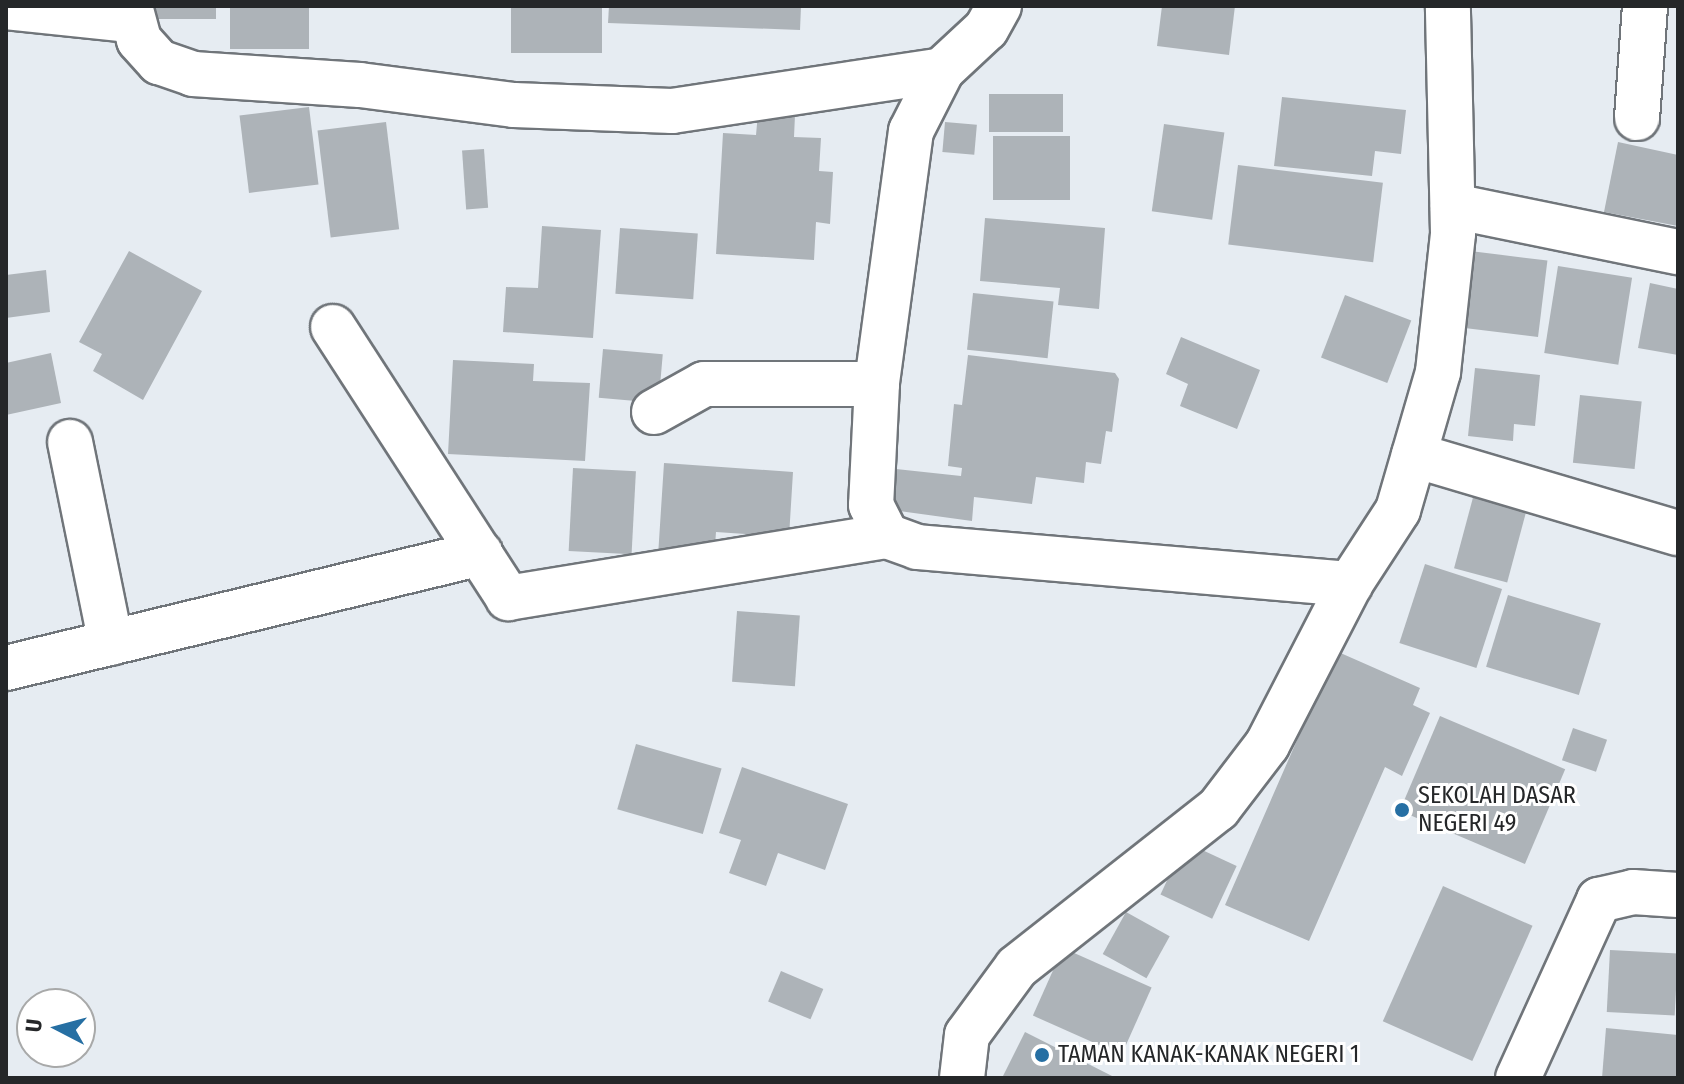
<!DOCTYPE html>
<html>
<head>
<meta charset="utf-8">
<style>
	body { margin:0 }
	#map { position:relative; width:1684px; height:1084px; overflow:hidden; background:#e6ecf2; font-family:"Fira Sans Condensed",sans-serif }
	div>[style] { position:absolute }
	.building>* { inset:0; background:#adb3b8; transform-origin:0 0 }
	.roads { filter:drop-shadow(2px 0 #70757a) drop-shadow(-2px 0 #70757a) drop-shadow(0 2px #70757a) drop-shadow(0 -2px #70757a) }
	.minor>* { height:44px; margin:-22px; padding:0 22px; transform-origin:22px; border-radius:22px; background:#fff }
	.dots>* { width:22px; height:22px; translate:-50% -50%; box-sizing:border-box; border:4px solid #fff; border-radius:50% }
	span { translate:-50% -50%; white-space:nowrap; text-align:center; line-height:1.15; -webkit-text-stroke:6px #fff; paint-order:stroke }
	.poi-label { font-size:24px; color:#252729 }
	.left { translate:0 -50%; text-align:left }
	.frame { position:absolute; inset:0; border:8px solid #252729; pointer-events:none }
	.north { position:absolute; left:16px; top:988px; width:80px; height:80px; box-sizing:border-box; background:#fff; border:2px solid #a8a9a9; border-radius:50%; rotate:276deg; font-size:22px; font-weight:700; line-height:32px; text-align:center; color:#252729 }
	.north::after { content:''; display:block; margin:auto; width:28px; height:36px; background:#266fa3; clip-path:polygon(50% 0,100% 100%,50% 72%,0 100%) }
</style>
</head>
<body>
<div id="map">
	<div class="building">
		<i style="left:148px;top:6px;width:68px;height:13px"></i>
		<i style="left:230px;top:6px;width:79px;height:43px"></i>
		<i style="left:511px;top:6px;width:91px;height:47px"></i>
		<i style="clip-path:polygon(609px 6px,801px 6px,800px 30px,608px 23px)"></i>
		<i style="clip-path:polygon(1162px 6px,1235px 6px,1229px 55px,1157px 46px)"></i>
		<i style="left:989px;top:94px;width:74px;height:38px"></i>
		<i style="clip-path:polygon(1282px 97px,1406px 110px,1401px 154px,1375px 151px,1372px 176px,1274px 166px)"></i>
		<i style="left:309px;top:107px;width:78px;height:70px;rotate:83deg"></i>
		<i style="clip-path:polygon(758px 113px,795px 115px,794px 137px,821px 138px,819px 171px,833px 172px,830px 224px,816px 222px,814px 260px,716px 254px,723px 133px,756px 135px)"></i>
		<i style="left:386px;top:122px;width:108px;height:69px;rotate:83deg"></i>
		<i style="left:945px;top:122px;width:32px;height:30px;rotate:5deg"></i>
		<i style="left:1164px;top:124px;width:61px;height:88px;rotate:8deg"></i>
		<i style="left:993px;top:136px;width:77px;height:64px"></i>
		<i style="clip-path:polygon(1618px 142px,1678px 155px,1678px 226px,1604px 212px)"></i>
		<i style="left:484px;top:149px;width:59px;height:22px;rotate:86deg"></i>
		<i style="left:1238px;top:165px;width:146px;height:80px;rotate:7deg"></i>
		<i style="clip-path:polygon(985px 218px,1105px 228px,1099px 309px,1058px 305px,1060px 288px,980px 281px)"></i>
		<i style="clip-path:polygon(542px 226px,601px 230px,593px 338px,503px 332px,506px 287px,538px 288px)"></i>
		<i style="left:620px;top:228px;width:78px;height:66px;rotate:4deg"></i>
		<i style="clip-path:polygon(129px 251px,202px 291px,143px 400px,93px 371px,102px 354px,79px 342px)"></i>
		<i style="left:1470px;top:251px;width:78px;height:77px;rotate:7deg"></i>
		<i style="left:1558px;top:266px;width:75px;height:88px;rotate:9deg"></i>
		<i style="clip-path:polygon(46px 270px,50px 312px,6px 318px,6px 275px)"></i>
		<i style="clip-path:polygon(1650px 283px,1678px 289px,1678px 355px,1638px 348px)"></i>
		<i style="left:973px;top:293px;width:81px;height:57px;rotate:6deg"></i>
		<i style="left:1345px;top:295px;width:71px;height:67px;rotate:21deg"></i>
		<i style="clip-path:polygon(1181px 337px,1260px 370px,1237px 429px,1180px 406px,1188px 384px,1166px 374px)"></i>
		<i style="left:603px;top:349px;width:60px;height:49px;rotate:5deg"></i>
		<i style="clip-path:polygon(51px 353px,61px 403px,6px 415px,6px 363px)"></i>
		<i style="clip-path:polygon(968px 355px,1115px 373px,1119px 379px,1112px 432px,1106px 431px,1101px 464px,1086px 462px,1084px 483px,1036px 477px,1032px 504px,974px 497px,972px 521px,892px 510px,896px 469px,961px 476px,962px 468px,948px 466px,954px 404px,962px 405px)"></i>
		<i style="clip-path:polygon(453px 360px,534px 364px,533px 381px,590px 383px,585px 461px,448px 454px)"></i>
		<i style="clip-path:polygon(1475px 368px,1540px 375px,1535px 426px,1514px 424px,1513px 441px,1468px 436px)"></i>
		<i style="left:1580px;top:395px;width:62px;height:68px;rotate:6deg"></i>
		<i style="clip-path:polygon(664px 463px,793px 472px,789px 537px,716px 532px,714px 560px,658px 556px)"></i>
		<i style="left:573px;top:468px;width:63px;height:83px;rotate:3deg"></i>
		<i style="left:1475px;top:490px;width:55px;height:81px;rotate:15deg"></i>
		<i style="left:1425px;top:564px;width:81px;height:83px;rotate:18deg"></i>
		<i style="left:1508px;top:595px;width:97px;height:75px;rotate:17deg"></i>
		<i style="left:737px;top:611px;width:63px;height:71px;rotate:4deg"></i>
		<i style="clip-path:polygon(1336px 651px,1420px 688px,1413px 705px,1430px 713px,1402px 776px,1385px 767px,1309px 941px,1225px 905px)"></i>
		<i style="left:1440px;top:716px;width:136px;height:103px;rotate:23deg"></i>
		<i style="left:1573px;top:728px;width:36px;height:34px;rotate:19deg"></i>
		<i style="left:636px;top:744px;width:89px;height:68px;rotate:16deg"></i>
		<i style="clip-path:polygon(742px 767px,848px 804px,825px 870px,778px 853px,766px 886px,729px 873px,741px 840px,719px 833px)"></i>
		<i style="left:1185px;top:842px;width:57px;height:58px;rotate:25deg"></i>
		<i style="left:1443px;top:886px;width:98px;height:148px;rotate:24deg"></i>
		<i style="left:1126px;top:912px;width:50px;height:48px;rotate:29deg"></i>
		<i style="left:1063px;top:948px;width:97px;height:74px;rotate:24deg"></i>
		<i style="left:1610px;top:950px;width:68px;height:62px;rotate:3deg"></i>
		<i style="left:781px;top:971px;width:46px;height:33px;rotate:23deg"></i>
		<i style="clip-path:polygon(1606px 1028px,1678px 1035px,1678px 1078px,1602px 1078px)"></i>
		<i style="clip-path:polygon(1025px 1032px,1116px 1078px,1002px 1078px)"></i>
	</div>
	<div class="roads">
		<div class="minor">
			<i style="left:130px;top:6px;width:35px;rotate:75deg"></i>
			<i style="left:139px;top:40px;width:30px;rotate:48deg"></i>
			<i style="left:159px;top:62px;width:36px;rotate:19deg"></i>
			<i style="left:193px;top:74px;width:167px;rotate:3.8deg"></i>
			<i style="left:360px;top:85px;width:155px;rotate:7.4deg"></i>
			<i style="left:514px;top:105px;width:158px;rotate:2.2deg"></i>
			<i style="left:672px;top:111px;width:273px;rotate:-8.6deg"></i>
			<i style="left:999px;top:6px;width:26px;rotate:119deg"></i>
			<i style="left:986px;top:29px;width:60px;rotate:137deg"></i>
			<i style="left:942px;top:70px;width:68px;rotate:116.9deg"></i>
			<i style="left:911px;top:131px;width:255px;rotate:97.7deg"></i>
			<i style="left:877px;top:384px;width:121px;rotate:92.8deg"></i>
			<i style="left:871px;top:505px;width:35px;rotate:63deg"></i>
			<i style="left:887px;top:536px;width:32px;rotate:20deg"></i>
			<i style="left:917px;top:547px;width:435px;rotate:4.9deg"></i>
			<i style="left:6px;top:7px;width:125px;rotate:6deg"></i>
			<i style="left:1637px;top:118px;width:112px;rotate:-85.9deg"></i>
			<i style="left:1453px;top:206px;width:230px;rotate:11.6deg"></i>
			<i style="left:333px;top:327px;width:323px;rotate:57.1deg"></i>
			<i style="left:508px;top:598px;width:384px;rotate:-9.3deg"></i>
			<i style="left:654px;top:412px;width:57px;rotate:-29.2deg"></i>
			<i style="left:704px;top:384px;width:173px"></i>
			<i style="left:70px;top:442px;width:205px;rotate:78.5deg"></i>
			<i style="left:1414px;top:455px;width:275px;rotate:16.5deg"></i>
			<i style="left:6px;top:668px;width:488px;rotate:-13.6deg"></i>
			<i style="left:962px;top:1078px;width:43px;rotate:-83.4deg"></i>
			<i style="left:967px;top:1035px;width:84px;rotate:-53.7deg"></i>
			<i style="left:1017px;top:967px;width:256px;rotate:-38.2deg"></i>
			<i style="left:1218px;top:809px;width:81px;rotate:-52.6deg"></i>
			<i style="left:1267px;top:745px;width:181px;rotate:-62.7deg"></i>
			<i style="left:1350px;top:584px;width:88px;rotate:-57deg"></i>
			<i style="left:1398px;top:510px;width:144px;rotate:-73.8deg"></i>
			<i style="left:1438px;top:372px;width:140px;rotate:-83.8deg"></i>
			<i style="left:1453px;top:233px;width:227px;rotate:-91.3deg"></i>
			<i style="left:1518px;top:1078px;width:196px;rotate:-65.5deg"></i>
			<i style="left:1599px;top:900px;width:35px;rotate:-13deg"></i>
			<i style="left:1633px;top:892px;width:45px;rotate:3.8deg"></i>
		</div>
	</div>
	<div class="dots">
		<i style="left:1402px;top:810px;background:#266fa3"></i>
		<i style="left:1042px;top:1055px;background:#266fa3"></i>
	</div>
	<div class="poi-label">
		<span class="left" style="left:1418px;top:810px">SEKOLAH DASAR<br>NEGERI 49</span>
		<span class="left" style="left:1058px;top:1055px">TAMAN KANAK-KANAK NEGERI 1</span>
	</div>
	<div class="frame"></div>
	<div class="north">U</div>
</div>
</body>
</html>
